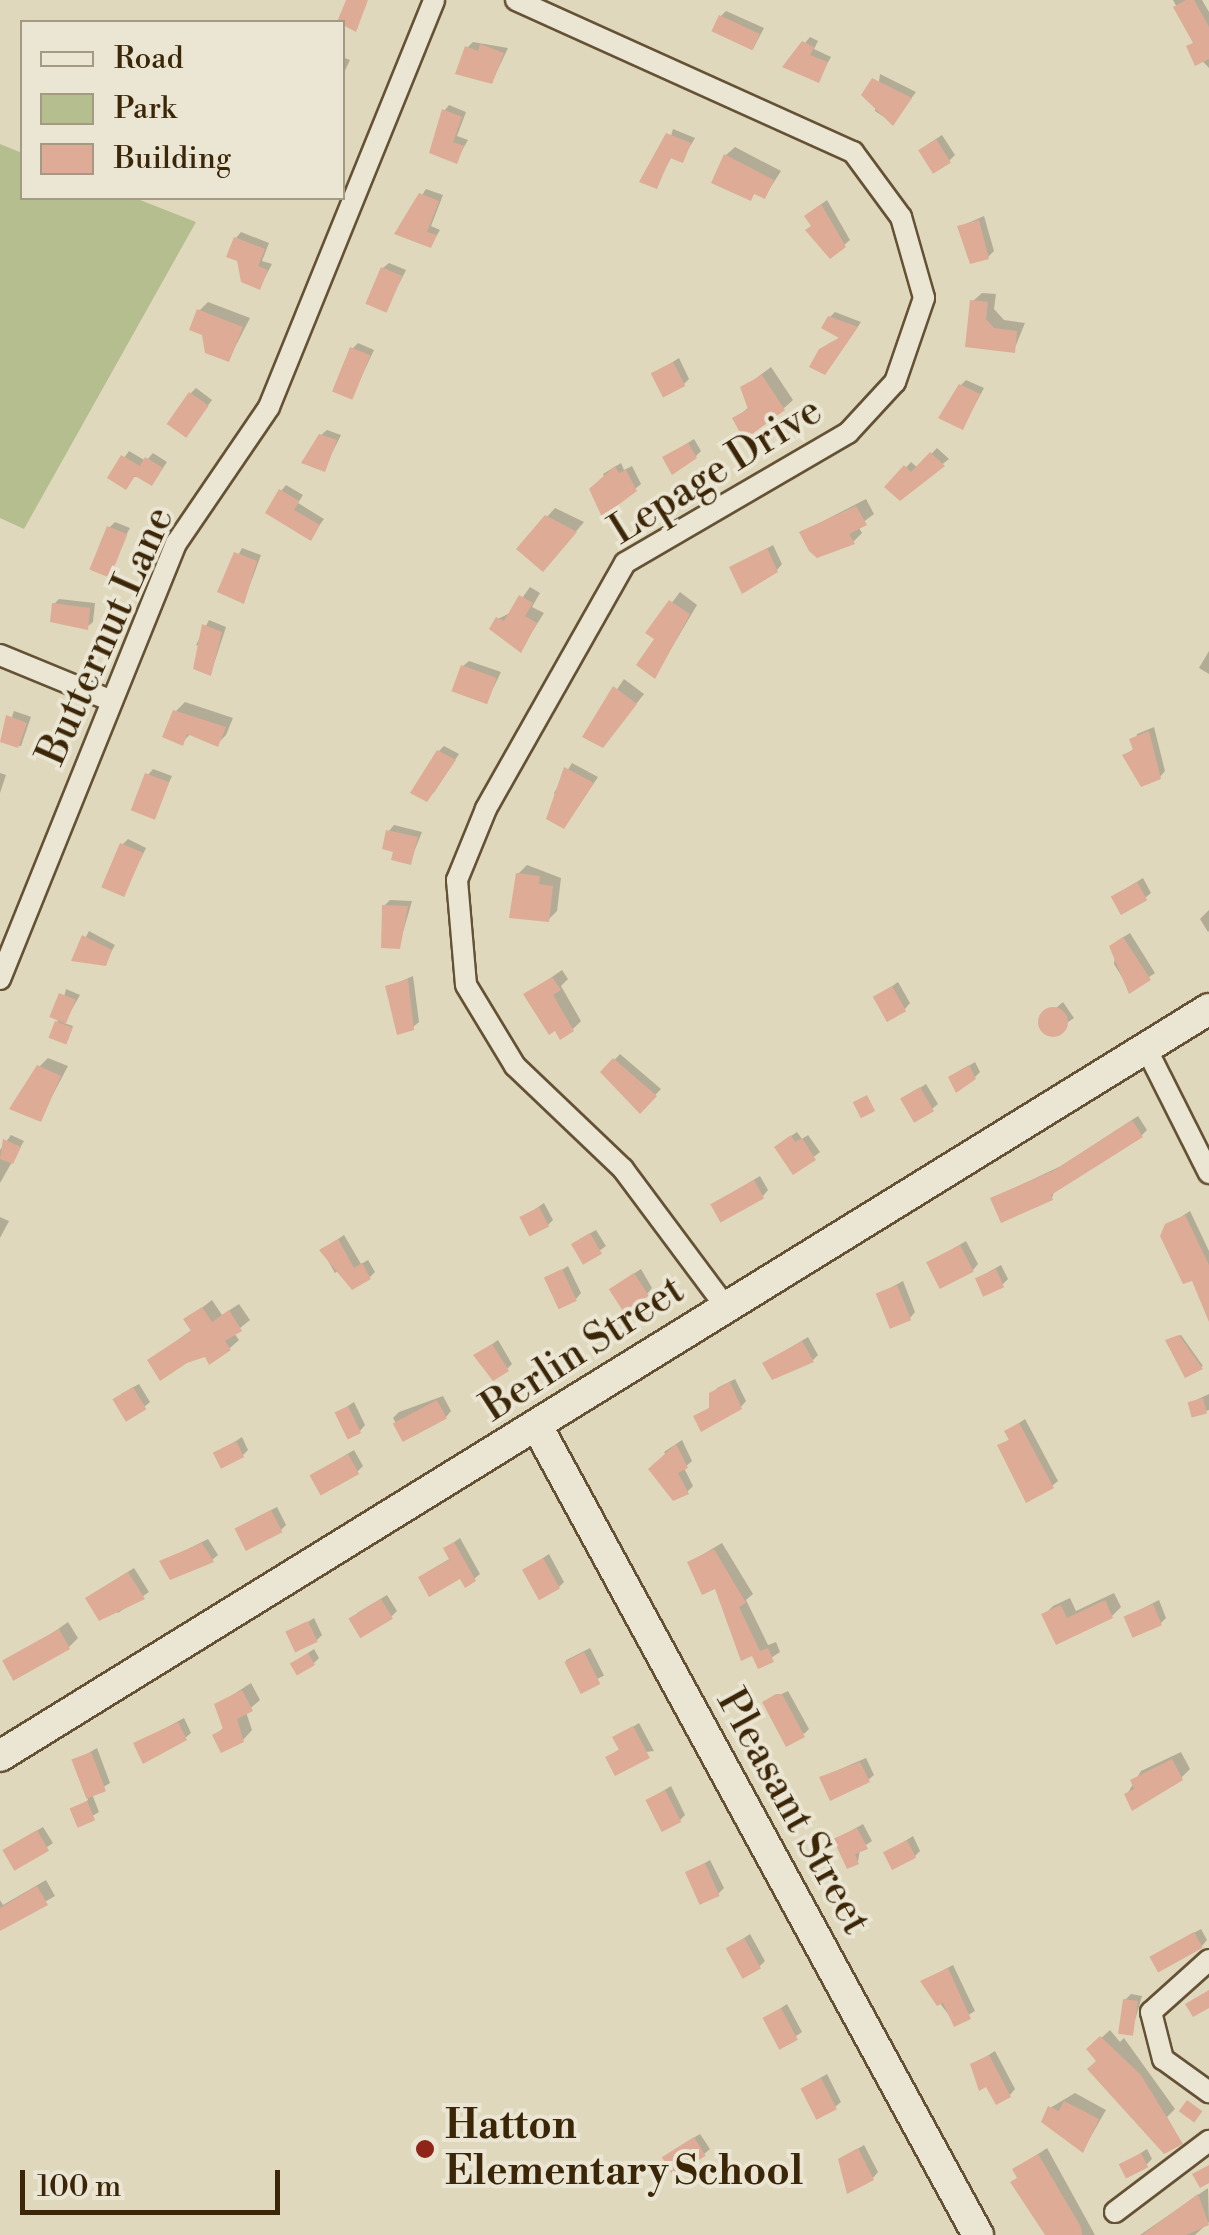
<!DOCTYPE html>
<html>
<head>
<meta charset="utf-8">
<style>
	body { margin:0 }
	#map { position:relative; width:1209px; height:2235px; overflow:hidden; background:#dfd8bc; font-family:"Libre Bodoni",serif }
	div>[style] { position:absolute }
	.green>* { inset:0; background:#b5be8e }
	.shadow>* { inset:0; background:#0003; transform-origin:0 0 }
	.building>* { inset:0; background:#deac96; transform-origin:0 0 }
	.round { border-radius:50% }
	.roads { filter:drop-shadow(2px 0 #655235) drop-shadow(-2px 0 #655235) drop-shadow(0 2px #655235) drop-shadow(0 -2px #655235) }
	.street>* { height:20px; margin:-10px; padding:0 10px; transform-origin:10px; border-radius:10px; background:#eae6d3 }
	.secondary>* { height:30px; margin:-15px; padding:0 15px; transform-origin:15px; border-radius:15px; background:#eae6d3 }
	.dots>* { width:28px; height:28px; translate:-50% -50%; box-sizing:border-box; border:5px solid #eae6d3; border-radius:50% }
	span { translate:-50% -50%; white-space:nowrap; text-align:center; line-height:1.15; -webkit-text-stroke:8px #eae6d3; paint-order:stroke }
	.street-label { font-size:40px; color:#3c2608 }
	.poi-label { font-size:40px; color:#3c2608; font-weight:700 }
	.left { translate:0 -50%; text-align:left }
	.legend { position:absolute; left:20px; top:20px; width:325px; height:180px; box-sizing:border-box; background:#eae6d3; border:2px solid #a49982; margin:0; padding:12px 18px; list-style:none; font-size:30px; color:#3c2608 }
	.legend li { display:flex; align-items:center; gap:20px; height:50px }
	.legend b { width:50px; border:2px solid #a49982 }
	.scale { position:absolute; left:20px; top:2170px; width:260px; height:45px; box-sizing:border-box; border:5px solid #3c2608; border-top:0; padding-left:12px; font-size:30px; line-height:35px; white-space:nowrap; color:#3c2608; -webkit-text-stroke:8px #eae6d3; paint-order:stroke }
</style>
</head>
<body>
<div id="map">
	<div class="green">
		<i style="clip-path:polygon(0 144px,22px 153px,22px 198px,135px 198px,196px 222px,24px 529px,0 518px)"></i>
	</div>
	<div class="shadow">
		<i style="clip-path:polygon(1173px 0,1202px 0,1209px 12px,1209px 68px,1189px 47px,1195px 41px)"></i>
		<i style="clip-path:polygon(726px 11px,764px 28px,753px 49px,721px 16px)"></i>
		<i style="clip-path:polygon(810px 37px,818px 41px,814px 49px,831px 57px,818px 80px,786px 66px)"></i>
		<i style="clip-path:polygon(473px 42px,508px 48px,492px 82px,467px 48px)"></i>
		<i style="clip-path:polygon(342px 57px,350px 60px,342px 77px)"></i>
		<i style="clip-path:polygon(880px 74px,916px 92px,893px 123px,875px 111px)"></i>
		<i style="clip-path:polygon(449px 105px,466px 112px,457px 136px,468px 140px,456px 161px,444px 111px)"></i>
		<i style="clip-path:polygon(673px 129px,695px 138px,682px 160px,672px 156px,656px 186px)"></i>
		<i style="clip-path:polygon(942px 135px,955px 155px,949px 161px,927px 145px)"></i>
		<i style="clip-path:polygon(735px 147px,781px 171px,765px 196px,756px 192px,750px 198px,726px 155px)"></i>
		<i style="clip-path:polygon(426px 189px,443px 195px,431px 226px,440px 230px,431px 245px,398px 232px)"></i>
		<i style="clip-path:polygon(827px 200px,850px 240px,844px 245px,813px 225px,812px 211px)"></i>
		<i style="clip-path:polygon(984px 216px,994px 251px,988px 257px,959px 227px)"></i>
		<i style="clip-path:polygon(241px 232px,269px 243px,262px 261px,272px 264px,260px 287px,236px 238px)"></i>
		<i style="clip-path:polygon(389px 263px,406px 270px,386px 310px,383px 268px)"></i>
		<i style="clip-path:polygon(982px 293px,996px 294px,994px 309px,1004px 320px,1025px 323px,1014px 350px,968px 345px,973px 301px)"></i>
		<i style="clip-path:polygon(208px 302px,250px 318px,229px 359px,199px 311px)"></i>
		<i style="clip-path:polygon(835px 312px,861px 322px,830px 367px,828px 344px,841px 337px,830px 317px)"></i>
		<i style="clip-path:polygon(358px 343px,374px 350px,352px 397px,352px 349px)"></i>
		<i style="clip-path:polygon(679px 358px,689px 379px,684px 384px,654px 374px)"></i>
		<i style="clip-path:polygon(771px 367px,793px 400px,784px 408px,735px 419px,750px 406px,743px 388px)"></i>
		<i style="clip-path:polygon(966px 380px,984px 388px,963px 427px,961px 385px)"></i>
		<i style="clip-path:polygon(196px 388px,212px 400px,190px 429px,191px 393px)"></i>
		<i style="clip-path:polygon(327px 430px,341px 435px,324px 469px,321px 435px)"></i>
		<i style="clip-path:polygon(694px 439px,701px 451px,695px 457px,665px 457px)"></i>
		<i style="clip-path:polygon(937px 448px,949px 459px,900px 498px,888px 487px,911px 462px,918px 468px)"></i>
		<i style="clip-path:polygon(129px 451px,146px 461px,153px 453px,167px 462px,157px 477px,110px 477px)"></i>
		<i style="clip-path:polygon(621px 463px,624px 470px,632px 466px,641px 484px,635px 489px,606px 480px,603px 474px)"></i>
		<i style="clip-path:polygon(286px 485px,303px 495px,298px 503px,324px 519px,310px 538px,281px 491px)"></i>
		<i style="clip-path:polygon(866px 499px,874px 514px,858px 526px,862px 533px,853px 542px,802px 532px)"></i>
		<i style="clip-path:polygon(555px 508px,584px 522px,552px 560px,547px 517px)"></i>
		<i style="clip-path:polygon(115px 522px,130px 528px,105px 573px,109px 528px)"></i>
		<i style="clip-path:polygon(773px 545px,782px 564px,777px 570px,732px 568px)"></i>
		<i style="clip-path:polygon(242px 548px,261px 555px,244px 601px,220px 590px)"></i>
		<i style="clip-path:polygon(530px 587px,540px 593px,532px 607px,544px 613px,521px 649px,498px 619px,512px 612px)"></i>
		<i style="clip-path:polygon(680px 592px,697px 605px,655px 676px,658px 639px,649px 633px)"></i>
		<i style="clip-path:polygon(59px 599px,95px 603px,93px 622px,87px 627px,54px 604px)"></i>
		<i style="clip-path:polygon(209px 620px,226px 627px,211px 673px,204px 648px,196px 645px)"></i>
		<i style="clip-path:polygon(1209px 651px,1209px 674px,1199px 668px)"></i>
		<i style="clip-path:polygon(469px 661px,501px 672px,487px 701px,463px 666px)"></i>
		<i style="clip-path:polygon(624px 679px,644px 694px,611px 736px,586px 736px)"></i>
		<i style="clip-path:polygon(185px 702px,233px 718px,226px 735px,217px 744px,191px 733px,182px 743px,176px 711px)"></i>
		<i style="left:14px;top:711px;width:18px;height:31px;rotate:19deg"></i>
		<i style="clip-path:polygon(1154px 727px,1165px 771px,1160px 777px,1125px 755px,1135px 748px,1137px 734px)"></i>
		<i style="clip-path:polygon(444px 746px,459px 754px,433px 794px,439px 751px)"></i>
		<i style="clip-path:polygon(572px 763px,598px 777px,569px 820px,554px 793px)"></i>
		<i style="clip-path:polygon(153px 769px,172px 776px,154px 815px,148px 775px)"></i>
		<i style="clip-path:polygon(0 773px,6px 775px,0 793px)"></i>
		<i style="clip-path:polygon(394px 825px,422px 832px,410px 862px,396px 850px,389px 831px)"></i>
		<i style="clip-path:polygon(128px 839px,146px 848px,123px 895px,122px 845px)"></i>
		<i style="clip-path:polygon(527px 865px,561px 878px,557px 911px,548px 920px,518px 874px)"></i>
		<i style="clip-path:polygon(1143px 878px,1151px 893px,1145px 898px,1114px 896px)"></i>
		<i style="clip-path:polygon(390px 900px,412px 901px,399px 946px,384px 906px)"></i>
		<i style="clip-path:polygon(1209px 910px,1209px 931px,1208px 932px,1200px 919px)"></i>
		<i style="clip-path:polygon(89px 931px,115px 945px,105px 963px,74px 960px)"></i>
		<i style="clip-path:polygon(1130px 933px,1155px 973px,1130px 990px,1114px 964px,1117px 941px)"></i>
		<i style="clip-path:polygon(562px 970px,568px 979px,561px 986px,581px 1021px,573px 1029px,526px 995px)"></i>
		<i style="clip-path:polygon(413px 976px,419px 1022px,413px 1027px,388px 987px)"></i>
		<i style="clip-path:polygon(898px 982px,910px 1003px,905px 1009px,876px 998px)"></i>
		<i style="clip-path:polygon(66px 989px,80px 995px,64px 1023px,73px 1026px,68px 1040px,57px 1023px)"></i>
		<i style="clip-path:polygon(1063px 1002px,1074px 1018px,1048px 1036px,1040px 1022px)"></i>
		<i style="clip-path:polygon(620px 1054px,661px 1089px,640px 1111px,603px 1072px)"></i>
		<i style="clip-path:polygon(48px 1058px,68px 1066px,40px 1119px,39px 1067px)"></i>
		<i style="clip-path:polygon(975px 1062px,980px 1072px,975px 1077px,951px 1077px)"></i>
		<i style="clip-path:polygon(926px 1084px,938px 1104px,932px 1109px,903px 1099px)"></i>
		<i style="clip-path:polygon(1138px 1116px,1147px 1130px,1142px 1135px,1055px 1189px,1052px 1198px,993px 1198px,1061px 1166px)"></i>
		<i style="clip-path:polygon(797px 1132px,802px 1139px,808px 1135px,820px 1152px,794px 1172px,782px 1142px)"></i>
		<i style="clip-path:polygon(11px 1135px,24px 1141px,0 1183px,0 1150px)"></i>
		<i style="clip-path:polygon(760px 1176px,768px 1190px,763px 1196px,713px 1204px)"></i>
		<i style="clip-path:polygon(544px 1203px,553px 1220px,548px 1225px,522px 1218px)"></i>
		<i style="clip-path:polygon(1190px 1211px,1209px 1251px,1209px 1313px,1167px 1226px)"></i>
		<i style="clip-path:polygon(0 1217px,9px 1221px,0 1238px)"></i>
		<i style="clip-path:polygon(596px 1230px,606px 1246px,585px 1261px,580px 1239px)"></i>
		<i style="clip-path:polygon(344px 1235px,361px 1264px,368px 1260px,375px 1272px,370px 1277px,342px 1268px,335px 1273px,322px 1250px)"></i>
		<i style="clip-path:polygon(966px 1241px,978px 1264px,973px 1270px,929px 1263px)"></i>
		<i style="clip-path:polygon(1001px 1265px,1008px 1279px,1002px 1285px,978px 1278px)"></i>
		<i style="clip-path:polygon(568px 1266px,581px 1293px,576px 1299px,547px 1279px)"></i>
		<i style="clip-path:polygon(641px 1269px,652px 1288px,647px 1294px,618px 1284px)"></i>
		<i style="clip-path:polygon(903px 1281px,915px 1312px,910px 1318px,879px 1294px)"></i>
		<i style="clip-path:polygon(212px 1300px,222px 1315px,239px 1304px,250px 1320px,234px 1333px,239px 1340px,230px 1348px,150px 1360px,193px 1329px,186px 1320px)"></i>
		<i style="clip-path:polygon(1181px 1335px,1203px 1366px,1201px 1367px,1170px 1339px)"></i>
		<i style="clip-path:polygon(808px 1337px,818px 1355px,813px 1360px,765px 1363px)"></i>
		<i style="clip-path:polygon(498px 1340px,512px 1364px,507px 1369px,477px 1355px)"></i>
		<i style="clip-path:polygon(735px 1379px,746px 1401px,741px 1407px,696px 1417px,712px 1406px,717px 1388px)"></i>
		<i style="clip-path:polygon(139px 1384px,150px 1402px,144px 1407px,121px 1394px)"></i>
		<i style="clip-path:polygon(1209px 1394px,1209px 1410px,1193px 1414px,1190px 1403px)"></i>
		<i style="clip-path:polygon(443px 1396px,451px 1411px,446px 1417px,402px 1433px,393px 1418px,399px 1412px)"></i>
		<i style="clip-path:polygon(354px 1402px,365px 1425px,360px 1431px,337px 1413px)"></i>
		<i style="clip-path:polygon(1025px 1419px,1058px 1481px,1052px 1486px,1000px 1446px,1011px 1438px,1007px 1431px)"></i>
		<i style="clip-path:polygon(242px 1437px,248px 1450px,243px 1455px,216px 1454px)"></i>
		<i style="clip-path:polygon(682px 1440px,692px 1461px,684px 1468px,693px 1486px,687px 1492px,664px 1452px)"></i>
		<i style="clip-path:polygon(354px 1450px,363px 1466px,357px 1472px,312px 1475px)"></i>
		<i style="clip-path:polygon(277px 1507px,286px 1525px,281px 1530px,244px 1524px)"></i>
		<i style="clip-path:polygon(460px 1538px,480px 1574px,474px 1579px,427px 1572px,451px 1558px,446px 1548px)"></i>
		<i style="clip-path:polygon(208px 1539px,218px 1555px,212px 1560px,162px 1562px)"></i>
		<i style="clip-path:polygon(722px 1543px,753px 1594px,746px 1600px,768px 1645px,776px 1642px,780px 1652px,759px 1666px,716px 1585px,690px 1562px)"></i>
		<i style="clip-path:polygon(549px 1554px,564px 1582px,559px 1587px,525px 1570px)"></i>
		<i style="clip-path:polygon(134px 1568px,149px 1592px,118px 1613px,94px 1593px)"></i>
		<i style="clip-path:polygon(1114px 1593px,1121px 1607px,1112px 1616px,1057px 1642px,1044px 1615px,1053px 1606px,1070px 1598px,1076px 1611px)"></i>
		<i style="clip-path:polygon(387px 1595px,397px 1611px,391px 1617px,357px 1613px)"></i>
		<i style="clip-path:polygon(1159px 1600px,1166px 1618px,1161px 1623px,1126px 1617px)"></i>
		<i style="clip-path:polygon(314px 1618px,322px 1635px,317px 1640px,289px 1634px)"></i>
		<i style="clip-path:polygon(68px 1622px,78px 1638px,69px 1647px,7px 1665px)"></i>
		<i style="left:590px;top:1648px;width:31px;height:27px;rotate:63deg"></i>
		<i style="clip-path:polygon(314px 1649px,319px 1658px,314px 1663px,293px 1663px)"></i>
		<i style="clip-path:polygon(251px 1683px,260px 1700px,246px 1712px,252px 1730px,243px 1740px,215px 1736px,225px 1726px,217px 1705px)"></i>
		<i style="clip-path:polygon(788px 1691px,809px 1729px,804px 1734px,765px 1702px)"></i>
		<i style="clip-path:polygon(184px 1718px,191px 1733px,185px 1738px,136px 1744px)"></i>
		<i style="clip-path:polygon(639px 1723px,654px 1751px,608px 1757px,621px 1748px,615px 1738px)"></i>
		<i style="clip-path:polygon(97px 1748px,110px 1783px,92px 1794px,99px 1812px,79px 1824px,73px 1810px,88px 1800px,75px 1761px)"></i>
		<i style="clip-path:polygon(1181px 1752px,1190px 1769px,1181px 1778px,1127px 1794px,1141px 1771px)"></i>
		<i style="clip-path:polygon(866px 1758px,874px 1775px,868px 1780px,822px 1777px)"></i>
		<i style="clip-path:polygon(671px 1786px,685px 1815px,680px 1820px,648px 1800px)"></i>
		<i style="clip-path:polygon(863px 1824px,872px 1841px,860px 1849px,858px 1862px,836px 1839px)"></i>
		<i style="clip-path:polygon(43px 1827px,53px 1843px,16px 1868px,11px 1846px)"></i>
		<i style="clip-path:polygon(913px 1836px,920px 1851px,915px 1856px,886px 1853px)"></i>
		<i style="clip-path:polygon(710px 1860px,724px 1888px,718px 1894px,688px 1873px)"></i>
		<i style="clip-path:polygon(46px 1880px,55px 1896px,0 1928px,0 1900px,3px 1905px)"></i>
		<i style="clip-path:polygon(1201px 1929px,1207px 1940px,1202px 1946px,1159px 1952px)"></i>
		<i style="clip-path:polygon(750px 1934px,765px 1961px,759px 1967px,728px 1949px)"></i>
		<i style="clip-path:polygon(953px 1965px,975px 2011px,955px 2023px,923px 1981px)"></i>
		<i style="clip-path:polygon(1131px 1994px,1142px 1996px,1131px 2034px,1125px 2000px)"></i>
		<i style="clip-path:polygon(787px 2004px,802px 2032px,781px 2046px,766px 2018px)"></i>
		<i style="clip-path:polygon(1110px 2030px,1120px 2042px,1124px 2038px,1175px 2109px,1167px 2117px,1180px 2140px,1166px 2153px,1090px 2069px,1099px 2060px,1098px 2041px)"></i>
		<i style="clip-path:polygon(995px 2051px,1015px 2089px,1010px 2095px,973px 2065px)"></i>
		<i style="clip-path:polygon(827px 2074px,841px 2102px,835px 2107px,803px 2088px)"></i>
		<i style="clip-path:polygon(1075px 2093px,1106px 2110px,1083px 2150px,1050px 2108px)"></i>
		<i style="clip-path:polygon(700px 2134px,710px 2149px,704px 2154px,671px 2152px)"></i>
		<i style="clip-path:polygon(864px 2145px,878px 2172px,873px 2178px,841px 2159px)"></i>
		<i style="clip-path:polygon(1047px 2148px,1095px 2235px,1046px 2235px,1015px 2170px)"></i>
		<i style="clip-path:polygon(1147px 2149px,1152px 2159px,1146px 2165px,1122px 2165px)"></i>
		<i style="clip-path:polygon(1208px 2188px,1209px 2222px,1195px 2235px,1140px 2235px)"></i>
	</div>
	<div class="building">
		<i style="clip-path:polygon(346px 0,368px 0,356px 32px,337px 22px)"></i>
		<i style="clip-path:polygon(1186px 0,1194px 0,1209px 27px,1209px 59px,1195px 66px,1186px 46px,1193px 43px,1173px 7px)"></i>
		<i style="left:719px;top:15px;width:45px;height:18px;rotate:25deg"></i>
		<i style="clip-path:polygon(802px 41px,814px 47px,810px 55px,828px 62px,819px 83px,782px 67px)"></i>
		<i style="clip-path:polygon(480px 44px,504px 53px,492px 84px,455px 74px,465px 46px,478px 51px)"></i>
		<i style="clip-path:polygon(872px 78px,912px 98px,893px 126px,861px 95px)"></i>
		<i style="clip-path:polygon(442px 109px,462px 117px,453px 142px,464px 146px,457px 164px,429px 153px)"></i>
		<i style="clip-path:polygon(666px 133px,691px 143px,683px 163px,670px 158px,657px 189px,639px 182px)"></i>
		<i style="left:936px;top:139px;width:28px;height:21px;rotate:58deg"></i>
		<i style="clip-path:polygon(724px 154px,774px 180px,765px 199px,754px 194px,751px 201px,711px 183px)"></i>
		<i style="clip-path:polygon(419px 193px,439px 201px,427px 232px,437px 235px,431px 248px,394px 234px)"></i>
		<i style="clip-path:polygon(821px 204px,846px 247px,830px 259px,805px 230px,811px 226px,804px 216px)"></i>
		<i style="clip-path:polygon(979px 220px,989px 259px,970px 264px,957px 226px)"></i>
		<i style="clip-path:polygon(234px 237px,265px 249px,258px 266px,268px 270px,260px 290px,241px 282px,237px 261px,226px 257px)"></i>
		<i style="left:381px;top:267px;width:23px;height:40px;rotate:23deg"></i>
		<i style="clip-path:polygon(970px 300px,988px 302px,986px 319px,994px 328px,1017px 331px,1015px 353px,965px 347px)"></i>
		<i style="clip-path:polygon(197px 309px,243px 327px,229px 362px,205px 353px,202px 335px,189px 330px)"></i>
		<i style="clip-path:polygon(828px 316px,858px 327px,825px 375px,809px 367px,819px 349px,839px 338px,821px 328px)"></i>
		<i style="left:350px;top:347px;width:22px;height:48px;rotate:22deg"></i>
		<i style="left:673px;top:362px;width:27px;height:25px;rotate:63deg"></i>
		<i style="clip-path:polygon(762px 375px,785px 410px,744px 440px,732px 418px,748px 409px,740px 387px)"></i>
		<i style="clip-path:polygon(959px 384px,980px 394px,963px 430px,938px 418px)"></i>
		<i style="left:189px;top:392px;width:24px;height:39px;rotate:35deg"></i>
		<i style="clip-path:polygon(319px 434px,337px 440px,325px 472px,301px 463px)"></i>
		<i style="clip-path:polygon(688px 443px,697px 458px,672px 475px,662px 457px)"></i>
		<i style="clip-path:polygon(930px 452px,945px 466px,900px 501px,884px 487px,904px 465px,911px 472px)"></i>
		<i style="clip-path:polygon(121px 455px,140px 466px,145px 457px,163px 468px,152px 486px,135px 476px,126px 490px,107px 478px)"></i>
		<i style="clip-path:polygon(615px 466px,619px 473px,626px 470px,637px 491px,602px 517px,589px 489px)"></i>
		<i style="clip-path:polygon(279px 489px,299px 501px,294px 510px,320px 525px,311px 541px,265px 513px)"></i>
		<i style="clip-path:polygon(856px 506px,867px 525px,849px 534px,855px 544px,817px 558px,809px 551px,799px 532px)"></i>
		<i style="clip-path:polygon(545px 515px,577px 532px,543px 572px,516px 549px)"></i>
		<i style="left:107px;top:526px;width:22px;height:47px;rotate:22deg"></i>
		<i style="clip-path:polygon(767px 548px,778px 572px,742px 594px,729px 567px)"></i>
		<i style="clip-path:polygon(234px 552px,257px 561px,244px 604px,217px 592px)"></i>
		<i style="clip-path:polygon(519px 595px,533px 603px,525px 616px,537px 623px,521px 653px,489px 629px,496px 617px,504px 621px)"></i>
		<i style="clip-path:polygon(669px 600px,690px 614px,655px 679px,636px 665px,654px 639px,645px 633px)"></i>
		<i style="clip-path:polygon(52px 603px,90px 608px,88px 630px,50px 622px)"></i>
		<i style="clip-path:polygon(202px 624px,222px 632px,211px 676px,193px 669px)"></i>
		<i style="left:461px;top:665px;width:38px;height:28px;rotate:20deg"></i>
		<i style="clip-path:polygon(613px 686px,637px 704px,603px 748px,582px 737px)"></i>
		<i style="clip-path:polygon(173px 710px,226px 727px,218px 747px,187px 734px,183px 746px,162px 737px)"></i>
		<i style="clip-path:polygon(6px 715px,27px 723px,18px 748px,0 742px)"></i>
		<i style="clip-path:polygon(1149px 731px,1161px 779px,1141px 787px,1122px 755px,1133px 750px,1129px 739px)"></i>
		<i style="clip-path:polygon(437px 750px,456px 760px,427px 802px,410px 793px)"></i>
		<i style="clip-path:polygon(564px 767px,594px 783px,564px 829px,546px 819px)"></i>
		<i style="left:145px;top:773px;width:26px;height:40px;rotate:21deg"></i>
		<i style="clip-path:polygon(386px 830px,418px 837px,411px 865px,391px 860px,393px 852px,382px 849px)"></i>
		<i style="left:120px;top:843px;width:25px;height:48px;rotate:23deg"></i>
		<i style="clip-path:polygon(516px 873px,540px 876px,539px 884px,553px 886px,549px 922px,509px 918px)"></i>
		<i style="left:1137px;top:882px;width:21px;height:30px;rotate:61deg"></i>
		<i style="clip-path:polygon(382px 905px,408px 906px,400px 949px,381px 948px)"></i>
		<i style="clip-path:polygon(82px 935px,112px 950px,106px 966px,71px 961px)"></i>
		<i style="clip-path:polygon(1123px 937px,1151px 980px,1129px 994px,1109px 946px)"></i>
		<i style="clip-path:polygon(552px 977px,561px 990px,553px 995px,574px 1031px,560px 1040px,555px 1031px,549px 1035px,523px 994px)"></i>
		<i style="clip-path:polygon(408px 979px,414px 1030px,397px 1035px,385px 986px)"></i>
		<i style="left:892px;top:986px;width:29px;height:22px;rotate:61deg"></i>
		<i style="left:59px;top:993px;width:18px;height:26px;rotate:22deg"></i>
		<i class="round" style="left:1038px;top:1007px;width:30px;height:30px"></i>
		<i style="left:55px;top:1021px;width:19px;height:18px;rotate:21deg"></i>
		<i style="clip-path:polygon(613px 1058px,657px 1096px,640px 1114px,600px 1072px)"></i>
		<i style="clip-path:polygon(37px 1065px,61px 1076px,41px 1122px,9px 1109px)"></i>
		<i style="clip-path:polygon(969px 1065px,976px 1079px,956px 1093px,948px 1077px)"></i>
		<i style="left:920px;top:1087px;width:28px;height:23px;rotate:60deg"></i>
		<i style="left:867px;top:1095px;width:18px;height:16px;rotate:63deg"></i>
		<i style="clip-path:polygon(1132px 1120px,1143px 1137px,1051px 1195px,1053px 1200px,1001px 1223px,990px 1198px,1053px 1171px)"></i>
		<i style="clip-path:polygon(791px 1135px,795px 1142px,802px 1138px,816px 1160px,793px 1175px,774px 1147px)"></i>
		<i style="clip-path:polygon(3px 1139px,21px 1147px,13px 1164px,0 1159px)"></i>
		<i style="left:754px;top:1180px;width:21px;height:50px;rotate:61deg"></i>
		<i style="left:539px;top:1207px;width:22px;height:22px;rotate:63deg"></i>
		<i style="clip-path:polygon(1185px 1215px,1209px 1265px,1209px 1322px,1192px 1281px,1183px 1284px,1160px 1236px,1165px 1224px)"></i>
		<i style="left:590px;top:1233px;width:24px;height:22px;rotate:60deg"></i>
		<i style="clip-path:polygon(338px 1239px,354px 1268px,362px 1263px,371px 1279px,352px 1290px,319px 1250px)"></i>
		<i style="left:960px;top:1245px;width:30px;height:38px;rotate:63deg"></i>
		<i style="left:562px;top:1269px;width:35px;height:20px;rotate:65deg"></i>
		<i style="left:996px;top:1269px;width:20px;height:23px;rotate:66deg"></i>
		<i style="left:634px;top:1273px;width:27px;height:30px;rotate:57deg"></i>
		<i style="left:897px;top:1285px;width:38px;height:23px;rotate:68deg"></i>
		<i style="clip-path:polygon(202px 1307px,212px 1322px,229px 1310px,242px 1331px,225px 1341px,231px 1350px,209px 1365px,205px 1357px,187px 1363px,160px 1381px,147px 1360px,191px 1331px,183px 1319px)"></i>
		<i style="clip-path:polygon(1179px 1335px,1203px 1369px,1185px 1378px,1165px 1340px)"></i>
		<i style="clip-path:polygon(802px 1341px,814px 1362px,772px 1380px,762px 1363px)"></i>
		<i style="clip-path:polygon(492px 1344px,509px 1371px,493px 1381px,473px 1355px)"></i>
		<i style="clip-path:polygon(730px 1382px,742px 1409px,701px 1432px,693px 1416px,709px 1408px,709px 1393px)"></i>
		<i style="left:133px;top:1387px;width:26px;height:24px;rotate:59deg"></i>
		<i style="left:1203px;top:1398px;width:16px;height:16px;rotate:75deg"></i>
		<i style="left:437px;top:1400px;width:21px;height:50px;rotate:62deg"></i>
		<i style="left:348px;top:1406px;width:30px;height:15px;rotate:64deg"></i>
		<i style="clip-path:polygon(1019px 1423px,1054px 1488px,1026px 1503px,997px 1445px,1009px 1440px,1004px 1431px)"></i>
		<i style="left:236px;top:1441px;width:18px;height:26px;rotate:63deg"></i>
		<i style="clip-path:polygon(676px 1444px,688px 1468px,678px 1473px,689px 1494px,673px 1501px,648px 1469px)"></i>
		<i style="left:348px;top:1454px;width:23px;height:44px;rotate:61deg"></i>
		<i style="left:271px;top:1510px;width:25px;height:41px;rotate:63deg"></i>
		<i style="clip-path:polygon(454px 1542px,476px 1581px,465px 1588px,460px 1579px,429px 1597px,418px 1577px,449px 1560px,452px 1565px,443px 1548px)"></i>
		<i style="clip-path:polygon(202px 1543px,214px 1562px,170px 1580px,159px 1561px)"></i>
		<i style="clip-path:polygon(714px 1549px,746px 1603px,739px 1607px,760px 1651px,768px 1648px,774px 1662px,758px 1669px,752px 1656px,741px 1661px,715px 1589px,702px 1595px,687px 1562px)"></i>
		<i style="left:543px;top:1558px;width:35px;height:24px;rotate:61deg"></i>
		<i style="clip-path:polygon(128px 1572px,145px 1599px,99px 1621px,85px 1598px)"></i>
		<i style="left:381px;top:1599px;width:23px;height:38px;rotate:59deg"></i>
		<i style="clip-path:polygon(1105px 1600px,1113px 1618px,1056px 1645px,1041px 1614px,1061px 1605px,1067px 1618px)"></i>
		<i style="left:1153px;top:1604px;width:23px;height:32px;rotate:67deg"></i>
		<i style="left:308px;top:1621px;width:23px;height:25px;rotate:65deg"></i>
		<i style="left:59px;top:1629px;width:23px;height:65px;rotate:61deg"></i>
		<i style="left:584px;top:1652px;width:36px;height:22px;rotate:63deg"></i>
		<i style="left:308px;top:1653px;width:14px;height:21px;rotate:60deg"></i>
		<i style="clip-path:polygon(242px 1690px,253px 1711px,237px 1719px,244px 1742px,221px 1753px,212px 1735px,223px 1729px,214px 1704px)"></i>
		<i style="clip-path:polygon(776px 1694px,782px 1694px,805px 1737px,786px 1747px,762px 1702px)"></i>
		<i style="clip-path:polygon(178px 1722px,187px 1740px,143px 1764px,133px 1743px)"></i>
		<i style="clip-path:polygon(633px 1726px,650px 1758px,615px 1776px,605px 1757px,619px 1750px,612px 1737px)"></i>
		<i style="left:91px;top:1752px;width:42px;height:21px;rotate:69deg"></i>
		<i style="clip-path:polygon(1172px 1759px,1183px 1780px,1132px 1811px,1124px 1794px,1134px 1789px,1130px 1780px)"></i>
		<i style="clip-path:polygon(860px 1762px,870px 1782px,830px 1801px,819px 1777px)"></i>
		<i style="left:665px;top:1790px;width:36px;height:22px;rotate:63deg"></i>
		<i style="left:87px;top:1801px;width:21px;height:19px;rotate:67deg"></i>
		<i style="clip-path:polygon(857px 1828px,868px 1849px,855px 1854px,859px 1864px,847px 1869px,833px 1839px)"></i>
		<i style="left:37px;top:1830px;width:24px;height:40px;rotate:60deg"></i>
		<i style="left:907px;top:1840px;width:20px;height:27px;rotate:63deg"></i>
		<i style="left:705px;top:1863px;width:36px;height:22px;rotate:66deg"></i>
		<i style="clip-path:polygon(37px 1886px,48px 1905px,0 1931px,0 1908px)"></i>
		<i style="left:1194px;top:1932px;width:18px;height:51px;rotate:61deg"></i>
		<i style="left:744px;top:1938px;width:35px;height:21px;rotate:61deg"></i>
		<i style="clip-path:polygon(948px 1968px,971px 2019px,954px 2027px,943px 2003px,937px 2006px,920px 1981px)"></i>
		<i style="clip-path:polygon(1209px 1990px,1209px 2008px,1193px 2017px,1185px 2004px)"></i>
		<i style="left:1123px;top:1999px;width:15px;height:35px;rotate:8deg"></i>
		<i style="left:781px;top:2008px;width:36px;height:21px;rotate:62deg"></i>
		<i style="clip-path:polygon(1100px 2036px,1141px 2075px,1183px 2144px,1164px 2154px,1087px 2069px,1096px 2061px,1086px 2049px)"></i>
		<i style="clip-path:polygon(989px 2055px,1011px 2097px,996px 2105px,986px 2087px,979px 2091px,970px 2064px)"></i>
		<i style="left:821px;top:2078px;width:35px;height:23px;rotate:63deg"></i>
		<i style="left:1187px;top:2100px;width:19px;height:14px;rotate:36deg"></i>
		<i style="clip-path:polygon(1064px 2101px,1099px 2119px,1083px 2153px,1041px 2122px,1048px 2106px,1059px 2111px)"></i>
		<i style="left:694px;top:2137px;width:22px;height:38px;rotate:58deg"></i>
		<i style="clip-path:polygon(858px 2148px,874px 2180px,847px 2194px,838px 2159px)"></i>
		<i style="left:1141px;top:2153px;width:16px;height:25px;rotate:63deg"></i>
		<i style="clip-path:polygon(1038px 2154px,1081px 2227px,1082px 2235px,1045px 2235px,1010px 2182px,1017px 2178px,1012px 2169px)"></i>
		<i style="clip-path:polygon(1209px 2165px,1209px 2183px,1200px 2188px,1192px 2174px)"></i>
		<i style="clip-path:polygon(1198px 2194px,1209px 2225px,1186px 2235px,1142px 2235px)"></i>
	</div>
	<div class="roads">
		<div class="street">
			<i style="left:516px;top:0;width:370px;rotate:24.3deg"></i>
			<i style="left:853px;top:152px;width:81px;rotate:53.6deg"></i>
			<i style="left:901px;top:217px;width:84px;rotate:74.1deg"></i>
			<i style="left:924px;top:298px;width:89px;rotate:109deg"></i>
			<i style="left:895px;top:382px;width:69px;rotate:132.7deg"></i>
			<i style="left:848px;top:433px;width:258px;rotate:149.8deg"></i>
			<i style="left:625px;top:563px;width:283px;rotate:119.5deg"></i>
			<i style="left:486px;top:809px;width:77px;rotate:112.2deg"></i>
			<i style="left:457px;top:880px;width:105px;rotate:85.1deg"></i>
			<i style="left:466px;top:985px;width:95px;rotate:58.8deg"></i>
			<i style="left:515px;top:1066px;width:149px;rotate:43.6deg"></i>
			<i style="left:623px;top:1169px;width:171px;rotate:53.3deg"></i>
			<i style="left:0;top:655px;width:121px;rotate:22.3deg"></i>
			<i style="left:0;top:979px;width:471px;rotate:-68deg"></i>
			<i style="left:177px;top:542px;width:163px;rotate:-55.7deg"></i>
			<i style="left:269px;top:407px;width:439px;rotate:-67.9deg"></i>
			<i style="left:1146px;top:1048px;width:140px;rotate:63.3deg"></i>
			<i style="left:1209px;top:1960px;width:78px;rotate:138.1deg"></i>
			<i style="left:1151px;top:2012px;width:49px;rotate:75.7deg"></i>
			<i style="left:1163px;top:2059px;width:57px;rotate:35.7deg"></i>
			<i style="left:1115px;top:2212px;width:118px;rotate:-37.1deg"></i>
		</div>
		<div class="secondary">
			<i style="left:538px;top:1428px;width:919px;rotate:61.4deg"></i>
			<i style="left:0;top:1756px;width:1421px;rotate:-31.71deg"></i>
		</div>
	</div>
	<div class="dots">
		<i style="left:425px;top:2149px;background:#8f2418"></i>
	</div>
	<div class="street-label">
		<span style="left:716px;top:471px;rotate:-32deg">Lepage Drive</span>
		<span style="left:106px;top:636px;rotate:-66deg">Butternut Lane</span>
		<span style="left:583px;top:1349px;rotate:-33deg">Berlin Street</span>
		<span style="left:793px;top:1812px;rotate:61deg">Pleasant Street</span>
	</div>
	<div class="poi-label">
		<span class="left" style="left:445px;top:2149px">Hatton<br>Elementary School</span>
	</div>
	<ul class="legend">
	<li><b style="height:12px;background:#eae6d3"></b>Road</li>
	<li><b style="height:28px;background:#b5be8e"></b>Park</li>
	<li><b style="height:28px;background:#deac96"></b>Building</li>
	</ul>
	<div class="scale">100 m</div>
</div>
</body>
</html>
